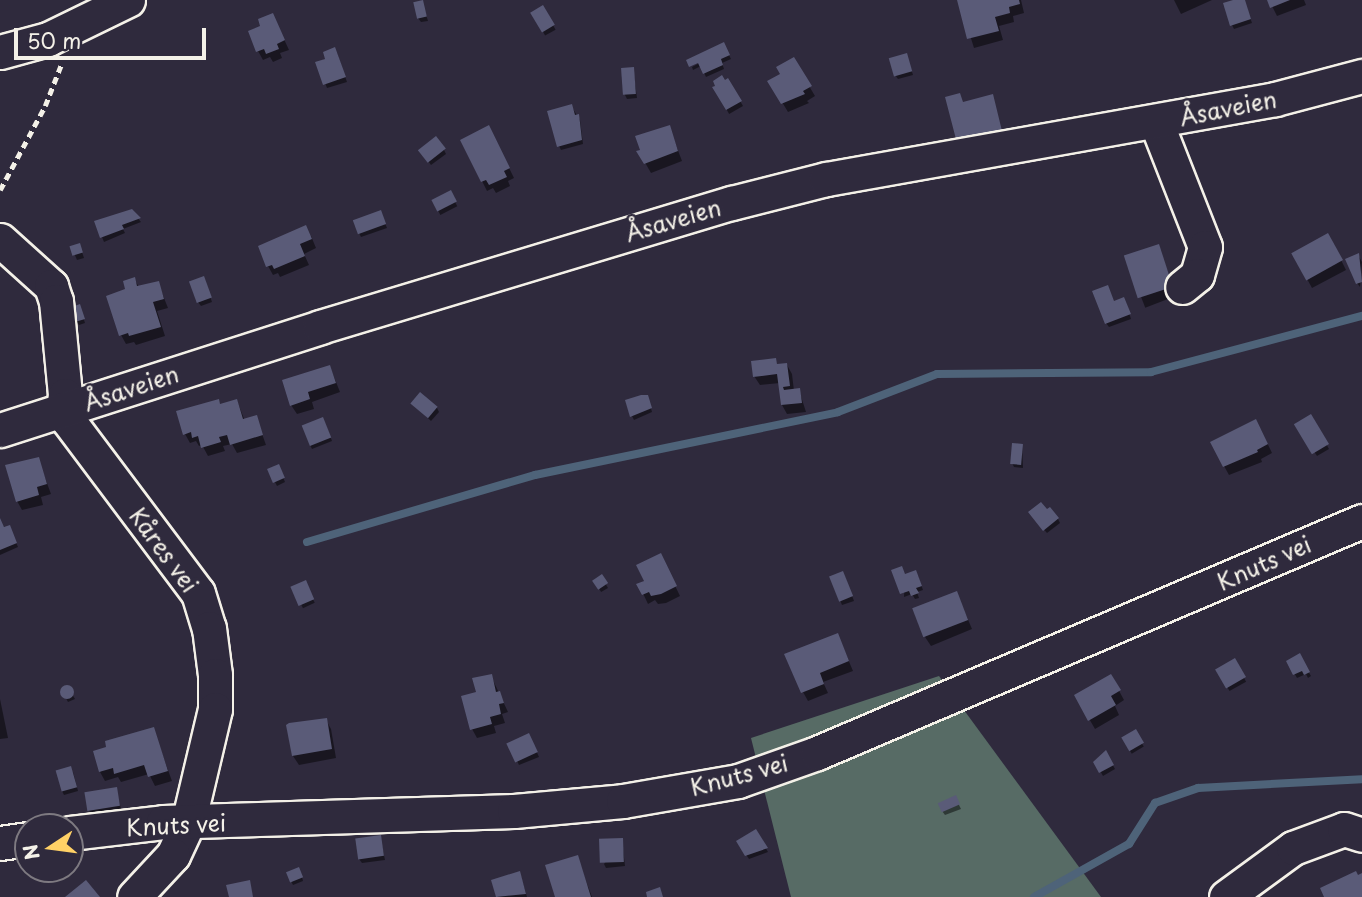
<!DOCTYPE html>
<html>
<head>
<meta charset="utf-8">
<style>
	body { margin:0 }
	#map { position:relative; width:1362px; height:897px; overflow:hidden; background:#2f2a3d; font-family:"Playpen Sans",sans-serif }
	div>[style] { position:absolute }
	.green>* { inset:0; background:#576b65 }
	.shadow>* { inset:0; background:#0007; transform-origin:0 0 }
	.stream>* { height:8px; margin:-4px; padding:0 4px; transform-origin:4px; border-radius:4px; background:#4e6379 }
	.building>* { inset:0; background:#5a5b78; transform-origin:0 0 }
	.round { border-radius:50% }
	.path>* { height:4.5px; margin-top:-2.25px; transform-origin:0; background:repeating-linear-gradient(90deg,#f4f1e8 0 7px,transparent 0 12px) }
	.roads { filter:drop-shadow(2px 0 #f4f1e8) drop-shadow(-2px 0 #f4f1e8) drop-shadow(0 2px #f4f1e8) drop-shadow(0 -2px #f4f1e8) }
	.minor>* { height:33px; margin:-16.5px; padding:0 16.5px; transform-origin:16.5px; border-radius:16.5px; background:#2f2a3d }
	span { translate:-50% -50%; white-space:nowrap; text-align:center; line-height:1.15; -webkit-text-stroke:5px #2f2a3d; paint-order:stroke }
	.street-label { font-size:23px; color:#f4f1e8 }
	.north { position:absolute; left:14px; top:813px; width:70px; height:70px; box-sizing:border-box; background:#2f2a3d; border:2px solid #7e7a81; border-radius:50%; rotate:257deg; font-size:19px; font-weight:700; line-height:28px; text-align:center; color:#f4f1e8 }
	.north::after { content:''; display:block; margin:auto; width:24px; height:32px; background:#ffd166; clip-path:polygon(50% 0,100% 100%,50% 72%,0 100%) }
	.scale { position:absolute; left:14px; top:28px; width:192px; height:32px; box-sizing:border-box; border:4px solid #f4f1e8; border-top:0; padding-left:9px; font-size:21px; line-height:24px; white-space:nowrap; color:#f4f1e8; -webkit-text-stroke:5px #2f2a3d; paint-order:stroke }
</style>
</head>
<body>
<div id="map">
	<div class="green">
		<i style="clip-path:polygon(939px 676px,1101px 897px,791px 897px,751px 738px)"></i>
	</div>
	<div class="shadow">
		<i style="clip-path:polygon(959px 0,1021px 0,1024px 13px,1013px 16px,1014px 22px,999px 26px,1003px 40px,974px 48px)"></i>
		<i style="clip-path:polygon(1174px 0,1212px 0,1181px 14px)"></i>
		<i style="clip-path:polygon(1238px 0,1244px 0,1252px 23px,1234px 29px,1232px 25px)"></i>
		<i style="clip-path:polygon(1269px 0,1304px 0,1306px 5px,1277px 16px)"></i>
		<i style="clip-path:polygon(422px 2px,428px 21px,421px 22px,418px 18px)"></i>
		<i style="left:543px;top:7px;width:26px;height:12px;rotate:61deg"></i>
		<i style="clip-path:polygon(277px 24px,289px 50px,280px 53px,282px 58px,273px 62px,270px 57px,263px 60px,258px 51px)"></i>
		<i style="clip-path:polygon(726px 49px,731px 59px,722px 63px,724px 69px,706px 77px,701px 66px,693px 70px,692px 67px)"></i>
		<i style="clip-path:polygon(337px 53px,347px 82px,327px 88px,317px 63px)"></i>
		<i style="clip-path:polygon(793px 59px,815px 96px,807px 101px,809px 103px,788px 112px,770px 82px,782px 74px)"></i>
		<i style="clip-path:polygon(908px 59px,913px 75px,898px 79px,895px 75px)"></i>
		<i style="clip-path:polygon(633px 69px,637px 98px,627px 99px,625px 95px)"></i>
		<i style="left:728px;top:80px;width:30px;height:16px;rotate:60deg"></i>
		<i style="clip-path:polygon(571px 106px,580px 120px,583px 144px,561px 150px,559px 146px)"></i>
		<i style="clip-path:polygon(669px 127px,682px 161px,651px 173px,639px 152px)"></i>
		<i style="clip-path:polygon(494px 137px,514px 178px,508px 181px,510px 186px,496px 193px,493px 188px,487px 191px,462px 141px)"></i>
		<i style="clip-path:polygon(420px 150px,444px 150px,446px 154px,431px 165px)"></i>
		<i style="left:450px;top:192px;width:16px;height:19px;rotate:63deg"></i>
		<i style="clip-path:polygon(132px 211px,141px 222px,123px 229px,125px 233px,104px 242px,96px 222px)"></i>
		<i style="clip-path:polygon(382px 216px,387px 228px,361px 237px,359px 233px)"></i>
		<i style="clip-path:polygon(311px 236px,316px 248px,304px 254px,309px 265px,280px 277px,278px 273px,273px 275px,268px 266px)"></i>
		<i style="clip-path:polygon(1333px 244px,1346px 270px,1312px 288px,1293px 253px)"></i>
		<i style="left:1158px;top:246px;width:53px;height:34px;rotate:69deg"></i>
		<i style="clip-path:polygon(72px 248px,81px 249px,84px 258px,77px 260px)"></i>
		<i style="clip-path:polygon(1358px 255px,1362px 262px,1360px 287px,1357px 283px)"></i>
		<i style="clip-path:polygon(134px 279px,139px 287px,158px 283px,168px 308px,157px 311px,165px 336px,136px 345px,134px 342px,126px 344px,121px 335px,127px 291px)"></i>
		<i style="clip-path:polygon(205px 282px,212px 302px,201px 306px,198px 302px)"></i>
		<i style="clip-path:polygon(1114px 303px,1126px 303px,1131px 319px,1109px 327px,1106px 323px)"></i>
		<i style="clip-path:polygon(81px 310px,85px 323px,79px 325px,77px 322px)"></i>
		<i style="clip-path:polygon(775px 360px,778px 366px,787px 365px,792px 374px,794px 391px,799px 390px,806px 412px,787px 414px,782px 405px,780px 383px,760px 385px,754px 376px)"></i>
		<i style="clip-path:polygon(330px 367px,340px 392px,312px 402px,314px 409px,297px 414px,291px 405px)"></i>
		<i style="clip-path:polygon(237px 401px,245px 421px,256px 417px,266px 445px,237px 453px,232px 444px,223px 446px,225px 451px,208px 456px,202px 445px,199px 446px,196px 441px,190px 443px,185px 434px,221px 406px)"></i>
		<i style="clip-path:polygon(649px 401px,652px 412px,634px 420px,632px 416px)"></i>
		<i style="clip-path:polygon(413px 404px,437px 408px,439px 412px,431px 421px)"></i>
		<i style="clip-path:polygon(1311px 416px,1329px 449px,1317px 456px,1297px 425px)"></i>
		<i style="clip-path:polygon(325px 423px,332px 441px,312px 449px,310px 445px)"></i>
		<i style="clip-path:polygon(1261px 430px,1272px 453px,1261px 459px,1262px 462px,1229px 475px,1224px 466px)"></i>
		<i style="clip-path:polygon(1022px 446px,1023px 468px,1014px 467px,1012px 463px)"></i>
		<i style="clip-path:polygon(38px 459px,51px 494px,41px 497px,43px 505px,22px 510px,17px 501px)"></i>
		<i style="clip-path:polygon(280px 470px,285px 482px,277px 486px,275px 482px)"></i>
		<i style="clip-path:polygon(1033px 517px,1058px 519px,1060px 523px,1047px 533px)"></i>
		<i style="clip-path:polygon(0 524px,11px 531px,18px 547px,0 555px)"></i>
		<i style="clip-path:polygon(665px 565px,680px 596px,666px 603px,658px 604px,655px 600px,648px 604px,639px 585px)"></i>
		<i style="left:601px;top:576px;width:14px;height:8px;rotate:60deg"></i>
		<i style="clip-path:polygon(905px 576px,918px 576px,923px 590px,917px 592px,919px 598px,915px 599px,912px 594px,904px 597px)"></i>
		<i style="clip-path:polygon(845px 577px,854px 601px,842px 605px,831px 578px)"></i>
		<i style="left:305px;top:582px;width:23px;height:13px;rotate:65deg"></i>
		<i style="clip-path:polygon(957px 594px,972px 629px,931px 646px,925px 637px)"></i>
		<i style="clip-path:polygon(842px 645px,853px 671px,823px 682px,828px 693px,808px 701px,803px 692px)"></i>
		<i style="clip-path:polygon(1299px 656px,1311px 676px,1308px 678px,1306px 674px,1297px 678px,1288px 662px)"></i>
		<i style="left:1234px;top:660px;width:25px;height:19px;rotate:61deg"></i>
		<i style="clip-path:polygon(491px 676px,508px 712px,502px 714px,505px 723px,494px 726px,496px 733px,477px 738px,472px 729px,478px 693px)"></i>
		<i style="clip-path:polygon(1111px 676px,1124px 700px,1115px 706px,1119px 715px,1095px 729px,1076px 696px)"></i>
		<i style="clip-path:polygon(68px 688px,75px 699px,68px 702px,62px 691px)"></i>
		<i style="clip-path:polygon(0 699px,8px 738px,0 739px)"></i>
		<i style="clip-path:polygon(326px 720px,331px 729px,336px 758px,299px 765px,293px 756px,288px 727px)"></i>
		<i style="clip-path:polygon(153px 729px,172px 781px,155px 786px,149px 774px,121px 782px,118px 777px,105px 781px,100px 772px)"></i>
		<i style="left:1135px;top:732px;width:17px;height:14px;rotate:59deg"></i>
		<i style="clip-path:polygon(531px 739px,539px 757px,519px 765px,509px 744px)"></i>
		<i style="clip-path:polygon(1106px 753px,1115px 769px,1103px 776px,1095px 762px)"></i>
		<i style="clip-path:polygon(73px 772px,78px 791px,64px 795px,62px 791px)"></i>
		<i style="clip-path:polygon(116px 789px,121px 809px,91px 814px,89px 810px)"></i>
		<i style="clip-path:polygon(957px 801px,961px 809px,945px 815px,942px 811px)"></i>
		<i style="clip-path:polygon(756px 831px,768px 852px,749px 859px,738px 842px)"></i>
		<i style="clip-path:polygon(380px 837px,385px 860px,362px 863px,359px 859px)"></i>
		<i style="clip-path:polygon(622px 840px,625px 866px,606px 868px,604px 864px)"></i>
		<i style="clip-path:polygon(577px 857px,592px 897px,557px 897px)"></i>
		<i style="clip-path:polygon(301px 873px,303px 881px,293px 885px,291px 881px)"></i>
		<i style="clip-path:polygon(521px 877px,527px 897px,498px 897px,493px 881px)"></i>
	</div>
	<div class="stream">
		<i style="left:307px;top:542px;width:238px;rotate:-16.4deg"></i>
		<i style="left:535px;top:475px;width:309px;rotate:-11.7deg"></i>
		<i style="left:838px;top:412px;width:106px;rotate:-21deg"></i>
		<i style="left:937px;top:374px;width:214px;rotate:-0.5deg"></i>
		<i style="left:1151px;top:372px;width:218px;rotate:-14.9deg"></i>
		<i style="left:1034px;top:897px;width:109px;rotate:-29.2deg"></i>
		<i style="left:1129px;top:844px;width:49px;rotate:-57.6deg"></i>
		<i style="left:1155px;top:803px;width:46px;rotate:-19.2deg"></i>
		<i style="left:1198px;top:788px;width:164px;rotate:-3.1deg"></i>
	</div>
	<div class="building">
		<i style="left:423px;top:0;width:17px;height:10px;rotate:77deg"></i>
		<i style="clip-path:polygon(957px 0,1019px 0,1020px 4px,1009px 7px,1010px 13px,995px 17px,999px 31px,967px 39px)"></i>
		<i style="clip-path:polygon(1233px 0,1245px 0,1251px 19px,1230px 26px,1223px 3px)"></i>
		<i style="clip-path:polygon(1267px 0,1290px 0,1270px 8px)"></i>
		<i style="left:543px;top:5px;width:23px;height:15px;rotate:59deg"></i>
		<i style="clip-path:polygon(273px 13px,285px 40px,277px 44px,279px 49px,266px 54px,264px 49px,256px 52px,248px 31px,260px 26px,258px 19px)"></i>
		<i style="clip-path:polygon(724px 42px,730px 55px,721px 59px,723px 65px,703px 74px,698px 63px,689px 67px,686px 60px)"></i>
		<i style="clip-path:polygon(335px 47px,346px 77px,323px 85px,315px 62px,325px 59px,323px 52px)"></i>
		<i style="left:907px;top:53px;width:19px;height:19px;rotate:74deg"></i>
		<i style="clip-path:polygon(794px 57px,812px 86px,803px 91px,805px 94px,781px 104px,767px 81px,780px 74px,776px 67px)"></i>
		<i style="left:634px;top:67px;width:27px;height:13px;rotate:86deg"></i>
		<i style="clip-path:polygon(722px 75px,725px 80px,728px 78px,742px 101px,726px 110px,712px 87px,715px 86px,713px 81px)"></i>
		<i style="clip-path:polygon(960px 93px,963px 102px,993px 94px,1002px 131px,957px 143px,945px 97px)"></i>
		<i style="clip-path:polygon(572px 104px,575px 115px,579px 114px,582px 140px,557px 147px,547px 111px)"></i>
		<i style="clip-path:polygon(489px 125px,510px 168px,504px 171px,507px 177px,489px 185px,486px 180px,481px 182px,460px 140px)"></i>
		<i style="clip-path:polygon(670px 125px,678px 151px,644px 164px,636px 151px,640px 150px,635px 136px)"></i>
		<i style="left:436px;top:136px;width:16px;height:23px;rotate:52deg"></i>
		<i style="left:451px;top:190px;width:13px;height:22px;rotate:63deg"></i>
		<i style="clip-path:polygon(132px 209px,141px 218px,122px 225px,124px 229px,100px 238px,94px 221px)"></i>
		<i style="left:381px;top:210px;width:15px;height:30px;rotate:70deg"></i>
		<i style="clip-path:polygon(306px 225px,312px 239px,300px 244px,305px 256px,274px 269px,272px 265px,266px 267px,258px 246px)"></i>
		<i style="left:1328px;top:233px;width:31px;height:42px;rotate:61deg"></i>
		<i style="left:80px;top:243px;width:10px;height:11px;rotate:73deg"></i>
		<i style="left:1159px;top:244px;width:45px;height:37px;rotate:72deg"></i>
		<i style="clip-path:polygon(1359px 253px,1362px 282px,1356px 284px,1345px 259px)"></i>
		<i style="left:204px;top:276px;width:23px;height:16px;rotate:70deg"></i>
		<i style="clip-path:polygon(135px 277px,137px 286px,159px 281px,164px 299px,153px 302px,161px 327px,129px 336px,128px 333px,119px 336px,106px 296px,125px 289px,123px 281px)"></i>
		<i style="clip-path:polygon(1108px 285px,1114px 301px,1124px 297px,1131px 314px,1105px 324px,1092px 291px)"></i>
		<i style="clip-path:polygon(80px 304px,85px 319px,75px 322px,69px 308px)"></i>
		<i style="clip-path:polygon(776px 358px,777px 364px,787px 363px,790px 386px,783px 387px,784px 390px,800px 388px,802px 403px,781px 405px,777px 374px,753px 377px,751px 361px)"></i>
		<i style="clip-path:polygon(330px 365px,336px 383px,308px 392px,310px 399px,290px 406px,282px 380px)"></i>
		<i style="left:420px;top:392px;width:23px;height:15px;rotate:40deg"></i>
		<i style="clip-path:polygon(641px 395px,648px 395px,652px 408px,630px 417px,625px 400px)"></i>
		<i style="clip-path:polygon(219px 399px,220px 404px,237px 399px,243px 419px,257px 415px,263px 435px,230px 445px,227px 435px,219px 437px,221px 442px,201px 448px,198px 436px,192px 438px,191px 432px,183px 435px,176px 411px)"></i>
		<i style="left:1311px;top:414px;width:35px;height:20px;rotate:59deg"></i>
		<i style="left:323px;top:417px;width:22px;height:23px;rotate:68deg"></i>
		<i style="clip-path:polygon(1256px 419px,1268px 444px,1257px 450px,1258px 452px,1223px 467px,1210px 442px)"></i>
		<i style="left:1012px;top:443px;width:11px;height:21px;rotate:5deg"></i>
		<i style="clip-path:polygon(39px 457px,47px 484px,37px 487px,39px 495px,16px 502px,5px 465px)"></i>
		<i style="left:279px;top:464px;width:15px;height:13px;rotate:67deg"></i>
		<i style="clip-path:polygon(1041px 502px,1047px 509px,1050px 507px,1059px 518px,1043px 531px,1028px 512px)"></i>
		<i style="clip-path:polygon(0 518px,4px 527px,10px 525px,17px 543px,0 550px)"></i>
		<i style="clip-path:polygon(661px 553px,677px 586px,661px 594px,651px 596px,649px 592px,642px 595px,636px 584px,644px 581px,636px 565px)"></i>
		<i style="clip-path:polygon(902px 566px,905px 574px,916px 570px,922px 586px,916px 588px,919px 593px,911px 596px,909px 591px,900px 594px,891px 570px)"></i>
		<i style="left:843px;top:571px;width:27px;height:15px;rotate:68deg"></i>
		<i style="left:602px;top:574px;width:11px;height:12px;rotate:56deg"></i>
		<i style="left:306px;top:580px;width:21px;height:17px;rotate:67deg"></i>
		<i style="left:957px;top:591px;width:31px;height:48px;rotate:69deg"></i>
		<i style="clip-path:polygon(838px 633px,849px 661px,820px 673px,824px 684px,801px 693px,784px 654px)"></i>
		<i style="clip-path:polygon(1300px 653px,1310px 672px,1304px 675px,1302px 671px,1293px 675px,1286px 661px)"></i>
		<i style="left:1235px;top:658px;width:22px;height:23px;rotate:60deg"></i>
		<i style="clip-path:polygon(492px 674px,496px 692px,500px 691px,504px 703px,499px 704px,501px 714px,490px 717px,492px 724px,470px 730px,461px 696px,476px 692px,472px 678px)"></i>
		<i style="clip-path:polygon(1111px 674px,1121px 690px,1111px 696px,1116px 705px,1088px 721px,1074px 695px)"></i>
		<i class="round" style="left:60px;top:685px;width:14px;height:14px"></i>
		<i style="clip-path:polygon(327px 718px,332px 749px,292px 756px,286px 725px,289px 723px)"></i>
		<i style="clip-path:polygon(154px 727px,168px 771px,148px 777px,144px 765px,114px 774px,113px 768px,99px 772px,93px 751px,106px 747px,105px 741px)"></i>
		<i style="left:1136px;top:729px;width:16px;height:17px;rotate:60deg"></i>
		<i style="left:529px;top:733px;width:21px;height:25px;rotate:65deg"></i>
		<i style="clip-path:polygon(1106px 750px,1114px 765px,1099px 773px,1093px 762px)"></i>
		<i style="left:71px;top:766px;width:22px;height:16px;rotate:74deg"></i>
		<i style="left:117px;top:787px;width:19px;height:33px;rotate:81deg"></i>
		<i style="left:956px;top:795px;width:10px;height:20px;rotate:66deg"></i>
		<i style="clip-path:polygon(756px 829px,768px 848px,745px 856px,736px 841px)"></i>
		<i style="left:381px;top:835px;width:21px;height:26px;rotate:82deg"></i>
		<i style="left:623px;top:838px;width:24px;height:24px;rotate:88deg"></i>
		<i style="clip-path:polygon(578px 855px,591px 897px,555px 897px,545px 865px)"></i>
		<i style="left:299px;top:867px;width:11px;height:14px;rotate:68deg"></i>
		<i style="clip-path:polygon(520px 871px,526px 894px,496px 897px,491px 880px)"></i>
		<i style="clip-path:polygon(1356px 871px,1358px 875px,1362px 873px,1362px 897px,1324px 897px,1320px 888px)"></i>
		<i style="clip-path:polygon(86px 880px,100px 897px,65px 897px)"></i>
		<i style="clip-path:polygon(250px 880px,253px 897px,229px 897px,226px 885px)"></i>
		<i style="clip-path:polygon(660px 887px,663px 897px,647px 897px,646px 892px)"></i>
	</div>
	<div class="path">
		<i style="left:0;top:190px;width:95px;rotate:-61.8deg"></i>
		<i style="left:45px;top:106px;width:44px;rotate:-68.7deg"></i>
	</div>
	<div class="roads">
		<div class="minor">
			<i style="left:0;top:52px;width:50px;rotate:-15.2deg"></i>
			<i style="left:48px;top:39px;width:89px;rotate:-26deg"></i>
			<i style="left:1156px;top:122px;width:134px;rotate:68.6deg"></i>
			<i style="left:1205px;top:247px;width:29px;rotate:106deg"></i>
			<i style="left:1197px;top:275px;width:19px;rotate:141deg"></i>
			<i style="left:0;top:240px;width:69px;rotate:42deg"></i>
			<i style="left:51px;top:286px;width:16px;rotate:72deg"></i>
			<i style="left:56px;top:301px;width:94px;rotate:84.5deg"></i>
			<i style="left:65px;top:395px;width:14px;rotate:98deg"></i>
			<i style="left:63px;top:409px;width:12px;rotate:66deg"></i>
			<i style="left:68px;top:420px;width:216px;rotate:53.1deg"></i>
			<i style="left:198px;top:593px;width:37px;rotate:73deg"></i>
			<i style="left:209px;top:628px;width:47px;rotate:82.7deg"></i>
			<i style="left:215px;top:675px;width:34px;rotate:90deg"></i>
			<i style="left:215px;top:709px;width:117px;rotate:103.3deg"></i>
			<i style="left:188px;top:823px;width:35px;rotate:115deg"></i>
			<i style="left:173px;top:855px;width:57px;rotate:132.9deg"></i>
			<i style="left:0;top:430px;width:336px;rotate:-17.8deg"></i>
			<i style="left:320px;top:327px;width:430px;rotate:-16.8deg"></i>
			<i style="left:732px;top:203px;width:97px;rotate:-14.3deg"></i>
			<i style="left:826px;top:179px;width:456px;rotate:-10.1deg"></i>
			<i style="left:1275px;top:99px;width:90px;rotate:-14.8deg"></i>
			<i style="left:70px;top:833px;width:94px;rotate:-6.7deg"></i>
			<i style="left:163px;top:822px;width:351px;rotate:-1.8deg"></i>
			<i style="left:514px;top:811px;width:109px;rotate:-5.2deg"></i>
			<i style="left:623px;top:801px;width:117px;rotate:-9.9deg"></i>
			<i style="left:738px;top:781px;width:84px;rotate:-19.5deg"></i>
			<i style="left:817px;top:753px;width:592px;rotate:-23.06deg"></i>
			<i style="left:0;top:843px;width:28px;rotate:-8deg"></i>
			<i style="left:1226px;top:897px;width:83px;rotate:-36.2deg"></i>
			<i style="left:1293px;top:848px;width:54px;rotate:-20.4deg"></i>
			<i style="left:1344px;top:829px;width:19px;rotate:18deg"></i>
		</div>
	</div>
	<div class="street-label">
		<span style="left:1228px;top:108px;rotate:-11deg">Åsaveien</span>
		<span style="left:673px;top:220px;rotate:-16deg">Åsaveien</span>
		<span style="left:131px;top:388px;rotate:-18deg">Åsaveien</span>
		<span style="left:164px;top:550px;rotate:54deg">Kåres vei</span>
		<span style="left:1264px;top:563px;rotate:-24deg">Knuts vei</span>
		<span style="left:739px;top:775px;rotate:-15deg">Knuts vei</span>
		<span style="left:176px;top:825px;rotate:-3deg">Knuts vei</span>
	</div>
	<div class="north">N</div>
	<div class="scale">50 m</div>
</div>
</body>
</html>
